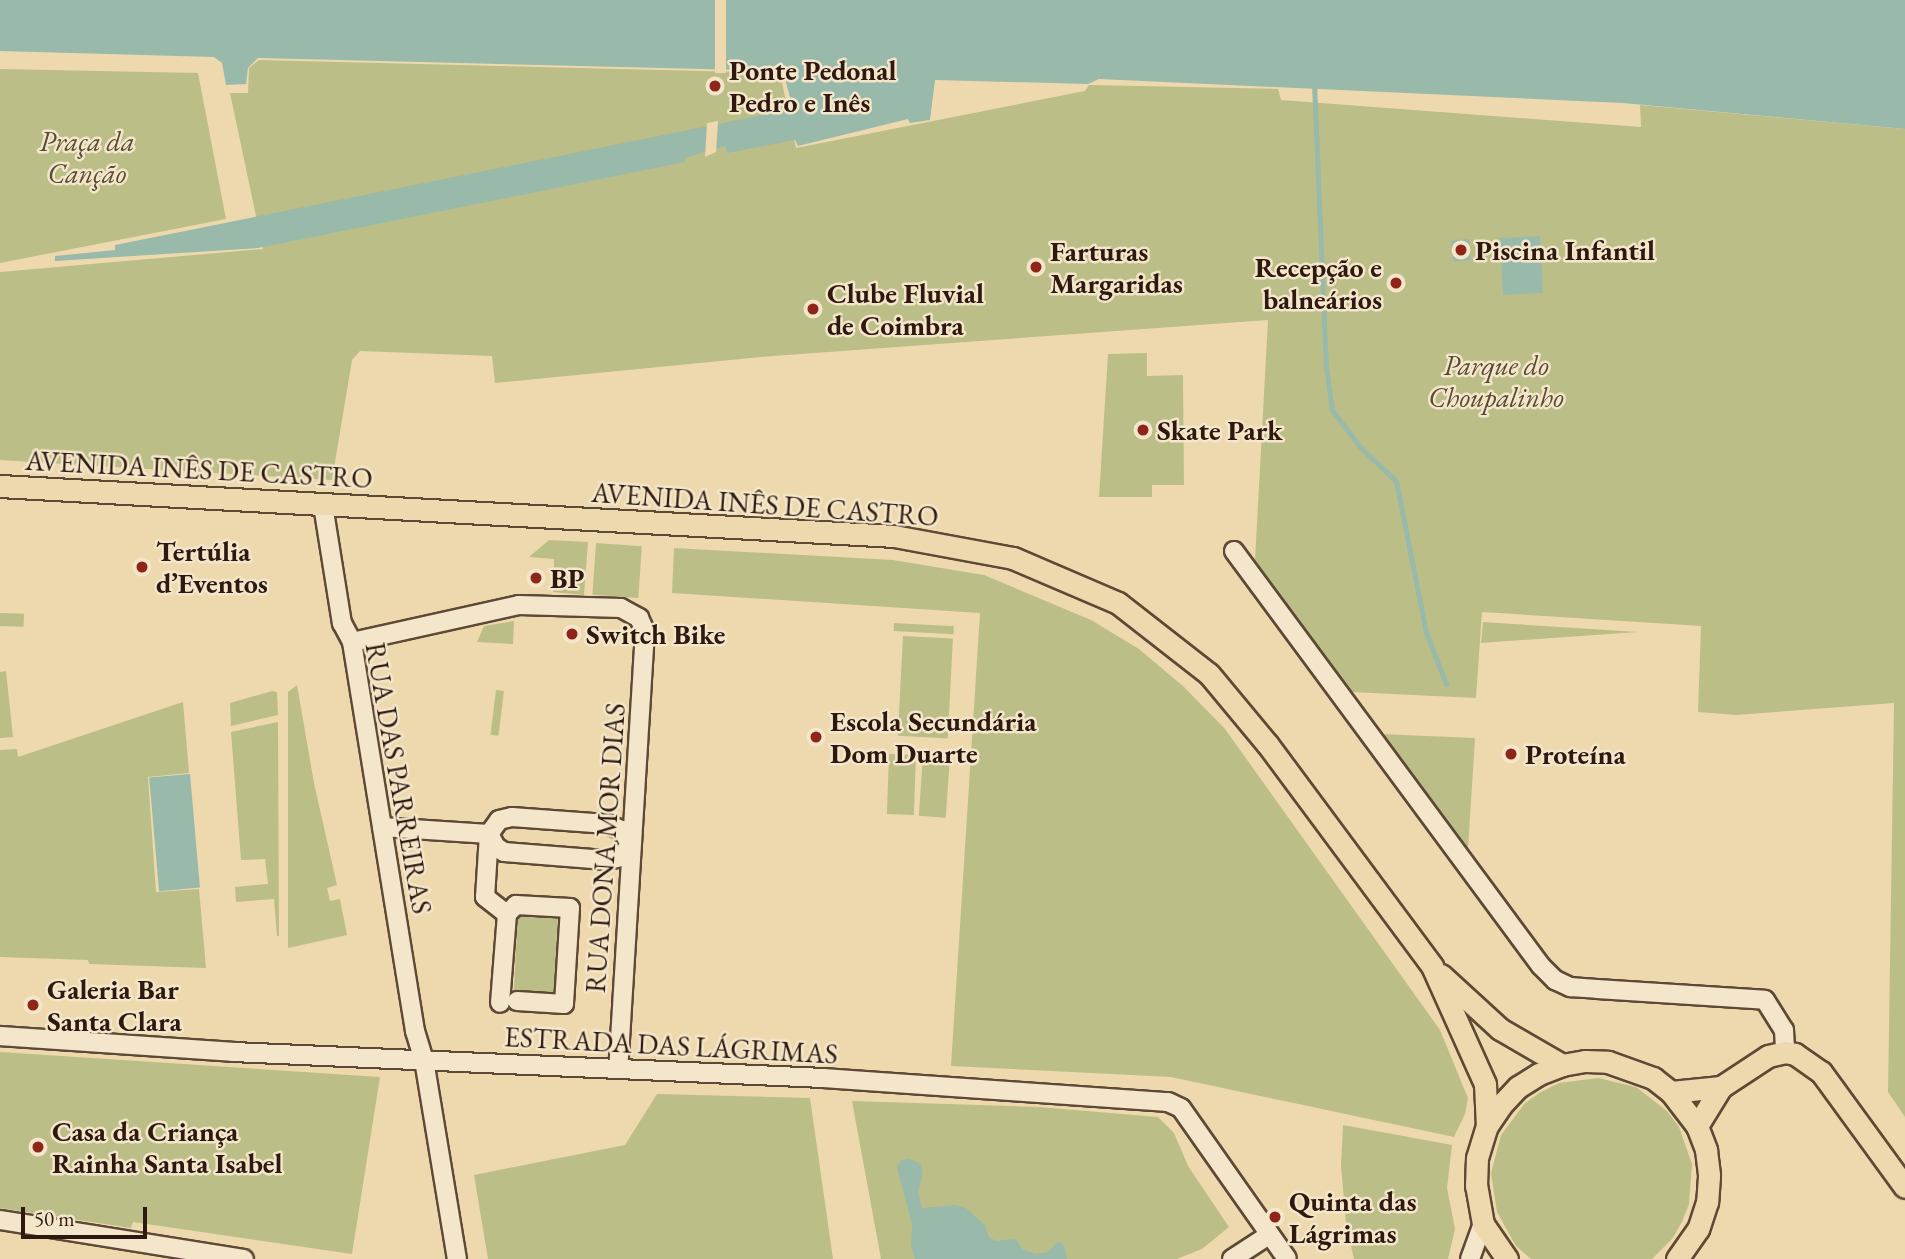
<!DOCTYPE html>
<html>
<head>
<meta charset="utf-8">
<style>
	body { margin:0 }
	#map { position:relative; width:1905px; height:1259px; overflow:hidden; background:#edd9ad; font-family:"EB Garamond",serif }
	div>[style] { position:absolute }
	.green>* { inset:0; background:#bcbe88; transform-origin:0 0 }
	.water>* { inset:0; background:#99baaa; transform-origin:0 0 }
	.pier>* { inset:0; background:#edd9ad; transform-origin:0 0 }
	.stream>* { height:5px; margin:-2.5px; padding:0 2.5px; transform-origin:2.5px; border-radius:2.5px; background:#99baaa }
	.roads { filter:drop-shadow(2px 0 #5e4836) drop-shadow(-2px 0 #5e4836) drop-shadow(0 2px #5e4836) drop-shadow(0 -2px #5e4836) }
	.minor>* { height:18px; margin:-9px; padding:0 9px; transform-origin:9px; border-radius:9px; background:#f3e6ca }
	.major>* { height:21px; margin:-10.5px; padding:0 10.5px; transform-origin:10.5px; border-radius:10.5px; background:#edd9ad }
	.dots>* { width:19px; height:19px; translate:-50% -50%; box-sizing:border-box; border:4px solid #f3e6ca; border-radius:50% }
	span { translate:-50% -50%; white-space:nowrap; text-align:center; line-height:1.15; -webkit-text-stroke:5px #f3e6ca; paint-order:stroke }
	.poi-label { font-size:28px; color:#2f180f; font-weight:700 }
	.left { translate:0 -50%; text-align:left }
	.right { translate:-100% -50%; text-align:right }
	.park-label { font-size:28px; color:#594a33; font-style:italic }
	.street-label { font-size:28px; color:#2f180f }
	.scale { position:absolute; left:21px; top:1207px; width:126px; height:32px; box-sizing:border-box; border:4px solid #2f180f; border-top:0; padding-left:9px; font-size:21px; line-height:24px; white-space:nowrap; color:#2f180f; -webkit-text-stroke:5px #f3e6ca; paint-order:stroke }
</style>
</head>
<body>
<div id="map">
	<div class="green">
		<i style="clip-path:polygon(259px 60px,780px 73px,796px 148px,1085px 91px,1089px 85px,1278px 89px,1281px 100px,1641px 127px,1640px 105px,1905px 129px,1905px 1117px,1888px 1092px,1894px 703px,1736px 715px,1698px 712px,1701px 626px,1482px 612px,1476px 698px,1351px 692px,1255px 560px,1268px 320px,773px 356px,495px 383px,492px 356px,360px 351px,352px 360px,332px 480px,0 460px,0 272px,263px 249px,230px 93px,248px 93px,249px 68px)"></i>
		<i style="clip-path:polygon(0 69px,198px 73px,226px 219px,0 263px)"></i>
		<i style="clip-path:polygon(1147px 353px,1147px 376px,1183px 375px,1184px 485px,1152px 485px,1152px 497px,1099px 497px,1108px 354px)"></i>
		<i style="clip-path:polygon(549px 540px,588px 542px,584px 595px,553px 592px,554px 559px,529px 557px)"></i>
		<i style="left:596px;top:543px;width:46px;height:52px;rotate:4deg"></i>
		<i style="clip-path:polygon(674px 548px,893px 560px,984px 575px,1091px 620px,1139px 649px,1184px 687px,1225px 729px,1440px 1030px,1468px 1098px,1465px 1114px,1454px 1137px,1171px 1077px,951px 1066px,980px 613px,672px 593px)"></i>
		<i style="left:0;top:613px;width:24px;height:13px;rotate:2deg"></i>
		<i style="clip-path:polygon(514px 621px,513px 644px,477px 642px,484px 626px)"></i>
		<i style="clip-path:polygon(1483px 622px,1638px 632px,1481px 643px)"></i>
		<i style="left:894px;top:623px;width:60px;height:8px;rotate:3deg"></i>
		<i style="left:903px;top:636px;width:50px;height:100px;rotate:3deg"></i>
		<i style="clip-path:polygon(6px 671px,13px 737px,0 738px,0 672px)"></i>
		<i style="clip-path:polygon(297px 685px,314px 783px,337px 885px,327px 888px,330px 901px,340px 899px,347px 935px,288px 948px,288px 692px)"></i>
		<i style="left:496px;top:690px;width:8px;height:45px;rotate:7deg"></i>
		<i style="clip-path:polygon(272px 691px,277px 692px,278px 715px,231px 726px,230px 703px)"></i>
		<i style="clip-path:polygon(183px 702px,189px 773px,148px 777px,156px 892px,199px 889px,206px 968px,89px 964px,88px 960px,0 957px,0 750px,17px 749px,18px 757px)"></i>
		<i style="clip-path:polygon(278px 722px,279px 936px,277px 936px,274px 899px,236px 902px,235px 887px,268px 884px,265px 859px,241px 860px,231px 732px)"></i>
		<i style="clip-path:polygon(1379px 734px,1475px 738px,1468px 849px)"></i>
		<i style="left:889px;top:754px;width:27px;height:60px;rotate:2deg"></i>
		<i style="left:923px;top:756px;width:27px;height:60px;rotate:4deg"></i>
		<i style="left:518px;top:912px;width:40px;height:80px;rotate:3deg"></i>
		<i style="clip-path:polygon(0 1052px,380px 1077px,352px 1254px,133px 1222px,131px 1228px,0 1208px)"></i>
		<i style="clip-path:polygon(1598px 1078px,1636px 1087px,1667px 1111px,1679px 1127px,1692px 1164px,1689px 1204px,1682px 1222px,1672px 1239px,1652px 1259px,1531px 1259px,1516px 1246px,1497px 1212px,1491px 1173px,1501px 1135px,1525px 1103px,1541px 1092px,1559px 1083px)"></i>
		<i style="clip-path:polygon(657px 1094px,810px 1098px,833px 1259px,488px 1259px,474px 1175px,625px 1145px)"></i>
		<i style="clip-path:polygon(852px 1101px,1039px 1107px,1158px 1117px,1174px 1133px,1188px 1166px,1229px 1227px,1202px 1249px,1177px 1259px,881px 1259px)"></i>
		<i style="clip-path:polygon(1343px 1125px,1452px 1145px,1447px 1188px,1455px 1229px,1448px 1259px,1354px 1259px,1346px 1224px,1341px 1166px)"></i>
	</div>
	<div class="water">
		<i style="clip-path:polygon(0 0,1905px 0,1905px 129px,1623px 103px,1099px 79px,1088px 84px,935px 80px,930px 120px,910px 123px,908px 119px,798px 146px,795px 140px,727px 153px,725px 146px,685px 158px,685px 162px,258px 248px,55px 261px,55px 256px,115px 250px,115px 245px,793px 109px,783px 71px,258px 58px,248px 68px,246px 84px,226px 85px,222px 63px,214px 57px,0 51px)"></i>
		<i style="left:1540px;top:236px;width:57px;height:40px;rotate:87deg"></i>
		<i style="left:1469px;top:239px;width:21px;height:18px;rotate:85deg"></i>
		<i style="left:190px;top:774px;width:114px;height:41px;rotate:85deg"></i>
		<i style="clip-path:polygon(908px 1158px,921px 1164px,923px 1173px,918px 1192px,922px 1208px,955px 1205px,966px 1208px,985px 1225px,989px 1237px,996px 1241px,1016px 1239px,1022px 1249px,1036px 1254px,1048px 1252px,1058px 1241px,1065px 1247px,1067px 1259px,915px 1259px,911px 1245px,912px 1224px,897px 1168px,901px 1160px)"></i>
	</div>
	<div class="pier">
		<i style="left:715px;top:0;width:11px;height:73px"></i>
		<i style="clip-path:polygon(718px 121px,716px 152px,705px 157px,707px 123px)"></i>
	</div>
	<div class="stream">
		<i style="left:1314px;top:83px;width:284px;rotate:87.6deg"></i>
		<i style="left:1326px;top:367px;width:43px;rotate:82.1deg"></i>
		<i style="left:1332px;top:410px;width:48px;rotate:52.7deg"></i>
		<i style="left:1361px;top:448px;width:48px;rotate:43.3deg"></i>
		<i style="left:1396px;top:481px;width:154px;rotate:78.8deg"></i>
		<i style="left:1426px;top:632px;width:56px;rotate:69deg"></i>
	</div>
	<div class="roads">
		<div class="minor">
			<i style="left:323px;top:505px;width:120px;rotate:80.9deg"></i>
			<i style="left:342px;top:623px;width:21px;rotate:62deg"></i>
			<i style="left:352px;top:642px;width:394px;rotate:80.8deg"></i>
			<i style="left:415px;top:1031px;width:30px;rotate:73deg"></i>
			<i style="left:424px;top:1060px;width:202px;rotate:80.6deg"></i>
			<i style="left:1234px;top:551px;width:516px;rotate:53.51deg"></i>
			<i style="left:1541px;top:966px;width:20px;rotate:45deg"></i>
			<i style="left:1555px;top:980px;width:17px;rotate:25deg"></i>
			<i style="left:1570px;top:987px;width:27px;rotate:4deg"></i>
			<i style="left:1597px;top:989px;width:168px;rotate:3.7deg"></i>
			<i style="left:1765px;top:1000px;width:36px;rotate:58deg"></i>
			<i style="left:1784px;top:1030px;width:22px;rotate:87deg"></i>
			<i style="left:352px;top:642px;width:171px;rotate:-12.5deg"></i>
			<i style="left:519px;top:605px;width:102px;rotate:1.7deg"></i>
			<i style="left:621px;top:608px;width:21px;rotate:29deg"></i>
			<i style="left:639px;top:618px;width:14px;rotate:65deg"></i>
			<i style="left:645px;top:631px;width:437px;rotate:93.5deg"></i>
			<i style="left:382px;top:827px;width:107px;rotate:3.7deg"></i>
			<i style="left:489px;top:834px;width:17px;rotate:-54deg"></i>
			<i style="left:499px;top:820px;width:13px;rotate:-13deg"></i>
			<i style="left:512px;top:817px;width:95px;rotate:4.2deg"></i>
			<i style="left:607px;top:824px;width:16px;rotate:22deg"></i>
			<i style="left:622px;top:830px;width:18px;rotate:61deg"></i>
			<i style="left:631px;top:846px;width:18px;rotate:139deg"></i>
			<i style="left:617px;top:858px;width:12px;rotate:171deg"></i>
			<i style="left:605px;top:860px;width:101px;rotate:-175.5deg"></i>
			<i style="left:504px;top:852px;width:9px;rotate:-148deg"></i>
			<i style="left:496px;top:847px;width:15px;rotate:-118deg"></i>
			<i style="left:489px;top:834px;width:63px;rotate:93.6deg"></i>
			<i style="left:485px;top:897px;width:28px;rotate:38deg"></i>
			<i style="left:507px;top:914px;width:89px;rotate:94.5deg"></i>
			<i style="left:507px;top:914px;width:13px;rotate:-45deg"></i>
			<i style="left:516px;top:905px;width:54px;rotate:3.2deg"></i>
			<i style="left:570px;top:908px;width:96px;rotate:93.6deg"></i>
			<i style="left:564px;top:1004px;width:47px;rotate:-176.3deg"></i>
			<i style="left:0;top:1036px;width:234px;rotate:3.9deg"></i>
			<i style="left:233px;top:1052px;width:591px;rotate:2.52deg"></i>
			<i style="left:823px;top:1078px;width:346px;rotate:4deg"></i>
			<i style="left:1168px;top:1102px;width:14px;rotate:25deg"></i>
			<i style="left:1181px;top:1108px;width:184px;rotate:54.9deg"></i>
			<i style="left:0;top:1220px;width:247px;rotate:9.1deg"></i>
			<i style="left:1232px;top:1259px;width:44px;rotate:-33deg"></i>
			<i style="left:1470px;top:1259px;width:37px;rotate:-70deg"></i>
		</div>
		<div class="major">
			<i style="left:0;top:486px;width:895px;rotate:3.2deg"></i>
			<i style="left:894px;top:536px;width:121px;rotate:10.5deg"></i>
			<i style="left:1013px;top:558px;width:114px;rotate:23.2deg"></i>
			<i style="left:1118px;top:603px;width:115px;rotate:38deg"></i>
			<i style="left:1209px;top:674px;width:92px;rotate:50.3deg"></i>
			<i style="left:1268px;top:745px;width:275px;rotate:53.4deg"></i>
			<i style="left:1432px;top:966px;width:129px;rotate:65.8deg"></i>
			<i style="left:1485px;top:1084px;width:42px;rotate:87.3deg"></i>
			<i style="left:1441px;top:975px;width:80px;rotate:42.5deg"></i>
			<i style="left:1500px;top:1029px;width:72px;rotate:30.1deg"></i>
			<i style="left:1671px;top:1092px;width:50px;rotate:-5.7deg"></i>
			<i style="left:1697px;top:1126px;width:46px;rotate:-58.4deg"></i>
			<i style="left:1721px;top:1087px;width:56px;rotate:-33.4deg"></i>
			<i style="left:1768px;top:1056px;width:17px;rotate:-13deg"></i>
			<i style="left:1785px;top:1052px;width:10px;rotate:11deg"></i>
			<i style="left:1795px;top:1054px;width:32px;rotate:35deg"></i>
			<i style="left:1821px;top:1072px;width:142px;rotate:53.9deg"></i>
			<i style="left:1507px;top:1259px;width:42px;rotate:-124.4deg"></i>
			<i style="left:1483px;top:1224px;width:39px;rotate:-100deg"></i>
			<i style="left:1476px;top:1186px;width:28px;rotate:-88deg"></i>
			<i style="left:1477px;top:1158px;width:34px;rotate:-73deg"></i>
			<i style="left:1487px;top:1126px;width:25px;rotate:-56deg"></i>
			<i style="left:1501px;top:1105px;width:25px;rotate:-47deg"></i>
			<i style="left:1518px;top:1087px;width:25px;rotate:-32deg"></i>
			<i style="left:1539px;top:1074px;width:25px;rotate:-21deg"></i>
			<i style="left:1562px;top:1065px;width:23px;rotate:-10deg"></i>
			<i style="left:1585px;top:1061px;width:23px;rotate:2deg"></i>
			<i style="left:1608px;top:1062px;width:48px;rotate:19.6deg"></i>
			<i style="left:1653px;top:1078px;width:23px;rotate:38deg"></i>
			<i style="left:1671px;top:1092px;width:43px;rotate:52.6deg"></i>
			<i style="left:1697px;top:1126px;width:26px;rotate:69deg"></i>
			<i style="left:1706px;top:1150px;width:26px;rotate:83deg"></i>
			<i style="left:1709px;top:1176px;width:26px;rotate:94deg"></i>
			<i style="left:1707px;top:1202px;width:28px;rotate:108deg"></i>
			<i style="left:1698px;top:1229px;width:37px;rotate:125deg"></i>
		</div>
	</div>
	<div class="dots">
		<i style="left:715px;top:86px;background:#8f2418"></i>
		<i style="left:1461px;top:250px;background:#8f2418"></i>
		<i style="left:1036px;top:267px;background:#8f2418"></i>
		<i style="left:1396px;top:283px;background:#8f2418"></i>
		<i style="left:813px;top:309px;background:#8f2418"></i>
		<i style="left:1143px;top:430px;background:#8f2418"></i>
		<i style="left:142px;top:567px;background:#8f2418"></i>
		<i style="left:536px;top:578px;background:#8f2418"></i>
		<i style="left:572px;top:634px;background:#8f2418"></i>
		<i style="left:816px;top:737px;background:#8f2418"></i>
		<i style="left:1511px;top:754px;background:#8f2418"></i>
		<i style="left:33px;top:1005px;background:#8f2418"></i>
		<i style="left:38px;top:1147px;background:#8f2418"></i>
		<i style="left:1275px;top:1217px;background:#8f2418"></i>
	</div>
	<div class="poi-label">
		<span class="left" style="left:729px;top:86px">Ponte Pedonal<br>Pedro e Inês</span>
		<span class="left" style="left:1475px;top:250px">Piscina Infantil</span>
		<span class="left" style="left:1050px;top:267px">Farturas<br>Margaridas</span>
		<span class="right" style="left:1382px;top:283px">Recepção e<br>balneários</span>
		<span class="left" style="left:827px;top:309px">Clube Fluvial<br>de Coimbra</span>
		<span class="left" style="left:1157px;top:430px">Skate Park</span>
		<span class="left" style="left:156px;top:567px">Tertúlia<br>d’Eventos</span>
		<span class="left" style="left:550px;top:578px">BP</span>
		<span class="left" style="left:586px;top:634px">Switch Bike</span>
		<span class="left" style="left:830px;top:737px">Escola Secundária<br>Dom Duarte</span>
		<span class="left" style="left:1525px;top:754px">Proteína</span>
		<span class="left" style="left:47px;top:1005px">Galeria Bar<br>Santa Clara</span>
		<span class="left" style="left:52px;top:1147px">Casa da Criança<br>Rainha Santa Isabel</span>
		<span class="left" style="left:1289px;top:1217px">Quinta das<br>Lágrimas</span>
	</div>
	<div class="park-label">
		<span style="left:87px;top:157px">Praça da<br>Canção</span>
		<span style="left:1496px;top:381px">Parque do<br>Choupalinho</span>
	</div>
	<div class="street-label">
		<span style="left:199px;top:469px;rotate:3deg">AVENIDA INÊS DE CASTRO</span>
		<span style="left:765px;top:504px;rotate:4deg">AVENIDA INÊS DE CASTRO</span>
		<span style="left:399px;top:778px;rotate:80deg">RUA DAS PARREIRAS</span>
		<span style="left:605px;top:848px;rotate:-86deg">RUA DONA MOR DIAS</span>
		<span style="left:671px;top:1045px;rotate:3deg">ESTRADA DAS LÁGRIMAS</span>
	</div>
	<div class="scale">50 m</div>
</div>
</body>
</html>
